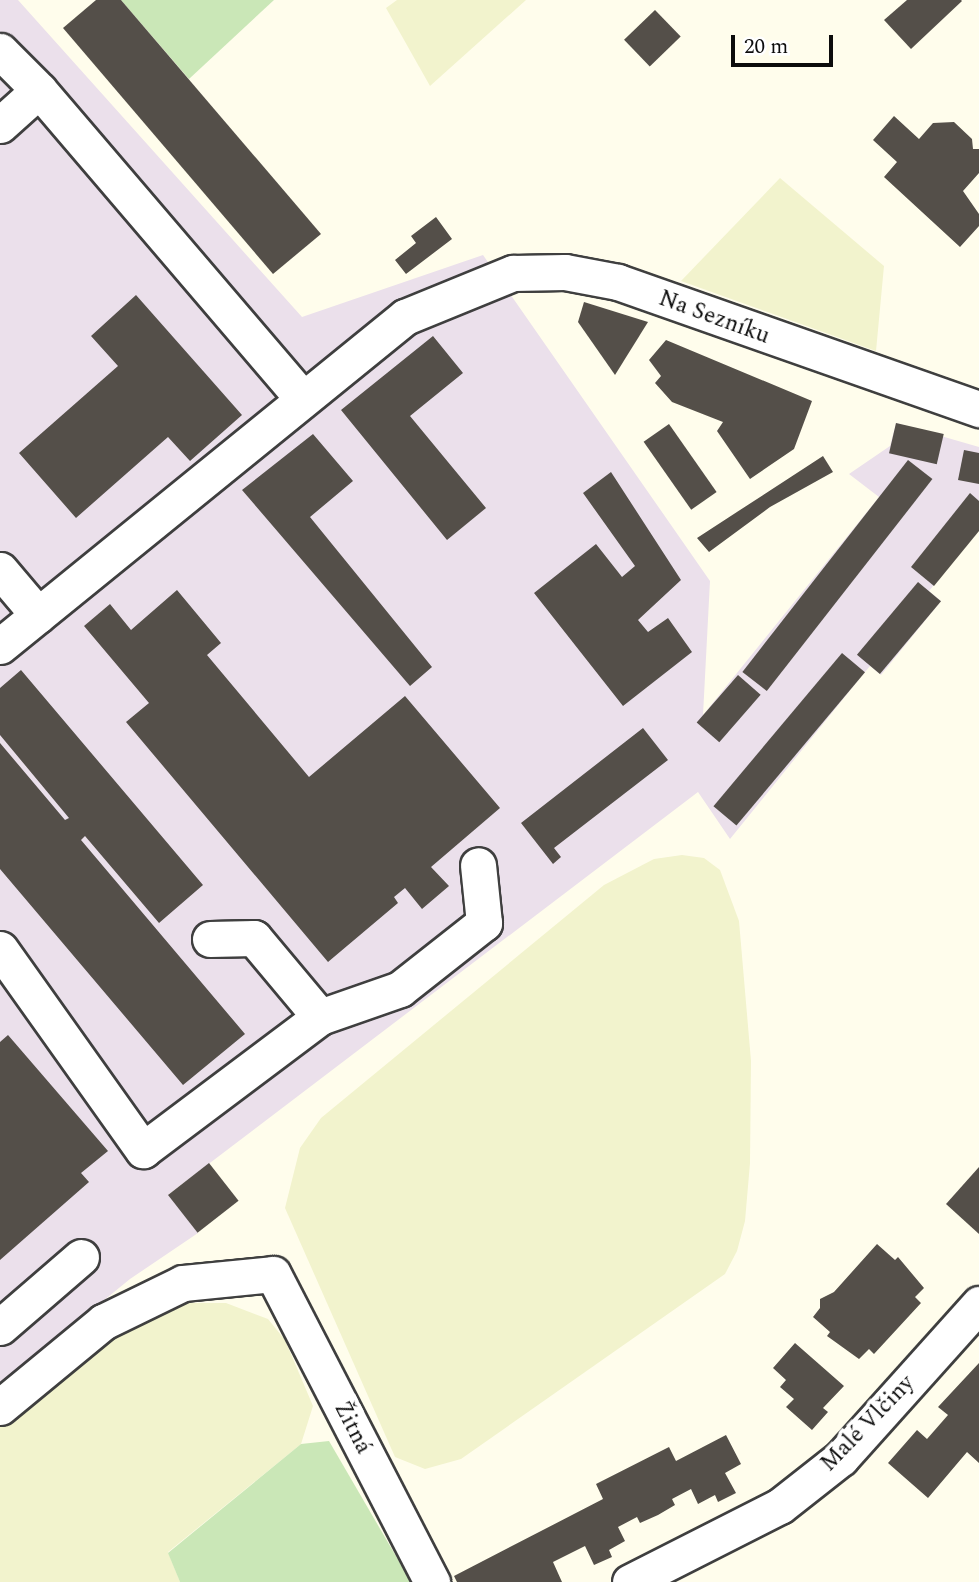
<!DOCTYPE html>
<html>
<head>
<meta charset="utf-8">
<style>
	body { margin:0 }
	#map { position:relative; width:979px; height:1582px; overflow:hidden; background:#fffdec; font-family:Spectral,serif }
	div>[style] { position:absolute }
	.industrial>* { inset:0; background:#ebe0eb }
	.farmland>* { inset:0; background:#f2f3cd }
	.green>* { inset:0; background:#cae7b7 }
	.building>* { inset:0; background:#544f49; transform-origin:0 0 }
	.roads { filter:drop-shadow(2px 0 #3f3f3f) drop-shadow(-2px 0 #3f3f3f) drop-shadow(0 2px #3f3f3f) drop-shadow(0 -2px #3f3f3f) }
	.minor>* { height:35px; margin:-17.5px; padding:0 17.5px; transform-origin:17.5px; border-radius:17.5px; background:#fff }
	span { translate:-50% -50%; white-space:nowrap; text-align:center; line-height:1.15; -webkit-text-stroke:7px #fff; paint-order:stroke }
	.street-label { font-size:23px; color:#0c0c0c }
	.scale { position:absolute; left:731px; top:35px; width:102px; height:32px; box-sizing:border-box; border:4px solid #0c0c0c; border-top:0; padding-left:9px; font-size:21px; line-height:24px; white-space:nowrap; color:#0c0c0c; -webkit-text-stroke:5px #fff; paint-order:stroke }
</style>
</head>
<body>
<div id="map">
	<div class="industrial">
		<i style="clip-path:polygon(0 0,18px 0,302px 317px,483px 255px,710px 581px,703px 715px,879px 497px,849px 474px,890px 446px,896px 423px,979px 447px,979px 530px,929px 591px,941px 601px,881px 675px,870px 666px,865px 672px,730px 839px,698px 792px,169px 1194px,198px 1233px,130px 1279px,0 1385px)"></i>
	</div>
	<div class="farmland">
		<i style="clip-path:polygon(397px 0,526px 0,430px 86px,386px 8px)"></i>
		<i style="clip-path:polygon(780px 178px,884px 266px,876px 351px,681px 281px)"></i>
		<i style="clip-path:polygon(682px 855px,704px 858px,720px 870px,739px 921px,751px 1061px,750px 1163px,745px 1221px,737px 1251px,725px 1274px,461px 1459px,425px 1469px,395px 1457px,285px 1208px,300px 1148px,321px 1118px,604px 885px,654px 859px)"></i>
		<i style="clip-path:polygon(172px 1303px,226px 1303px,268px 1319px,285px 1340px,313px 1406px,301px 1444px,168px 1552px,180px 1582px,0 1582px,0 1425px,147px 1309px)"></i>
	</div>
	<div class="green">
		<i style="clip-path:polygon(121px 0,274px 0,189px 79px)"></i>
		<i style="clip-path:polygon(329px 1441px,411px 1582px,180px 1582px,168px 1553px,301px 1444px)"></i>
	</div>
	<div class="building">
		<i style="clip-path:polygon(96px 0,121px 0,321px 234px,273px 274px,63px 28px)"></i>
		<i style="clip-path:polygon(907px 0,961px 0,962px 1px,911px 49px,884px 20px)"></i>
		<i style="left:655px;top:10px;width:37px;height:43px;rotate:46deg"></i>
		<i style="clip-path:polygon(894px 116px,919px 139px,933px 123px,954px 122px,972px 139px,973px 149px,979px 149px,979px 173px,963px 191px,979px 214px,979px 226px,960px 247px,884px 177px,897px 162px,873px 140px)"></i>
		<i style="clip-path:polygon(436px 217px,452px 239px,406px 274px,395px 260px,416px 243px,411px 236px)"></i>
		<i style="clip-path:polygon(136px 295px,242px 415px,190px 461px,168px 437px,76px 518px,19px 453px,118px 366px,91px 336px)"></i>
		<i style="clip-path:polygon(584px 302px,648px 322px,615px 375px,578px 322px)"></i>
		<i style="clip-path:polygon(433px 336px,463px 373px,410px 416px,486px 508px,447px 540px,341px 410px)"></i>
		<i style="clip-path:polygon(666px 340px,812px 401px,794px 449px,750px 479px,717px 431px,723px 422px,672px 402px,655px 383px,661px 376px,649px 360px)"></i>
		<i style="left:896px;top:423px;width:49px;height:31px;rotate:13deg"></i>
		<i style="left:669px;top:424px;width:83px;height:31px;rotate:55deg"></i>
		<i style="clip-path:polygon(313px 434px,353px 481px,310px 517px,432px 667px,410px 686px,242px 490px)"></i>
		<i style="clip-path:polygon(964px 450px,979px 453px,979px 484px,958px 480px)"></i>
		<i style="clip-path:polygon(823px 456px,833px 472px,770px 507px,709px 552px,697px 538px)"></i>
		<i style="left:908px;top:460px;width:31px;height:269px;rotate:38deg"></i>
		<i style="clip-path:polygon(611px 472px,681px 580px,638px 620px,648px 632px,668px 618px,692px 652px,623px 706px,534px 593px,596px 544px,622px 577px,635px 566px,583px 493px)"></i>
		<i style="clip-path:polygon(970px 493px,979px 501px,979px 531px,934px 586px,911px 567px)"></i>
		<i style="left:918px;top:582px;width:30px;height:95px;rotate:40deg"></i>
		<i style="clip-path:polygon(177px 590px,221px 643px,207px 655px,309px 777px,405px 696px,500px 808px,431px 867px,449px 886px,422px 909px,405px 888px,394px 897px,398px 903px,328px 962px,126px 722px,149px 703px,84px 626px,110px 604px,131px 630px)"></i>
		<i style="left:842px;top:653px;width:30px;height:200px;rotate:40deg"></i>
		<i style="clip-path:polygon(21px 670px,203px 885px,159px 923px,85px 836px,81px 840px,245px 1034px,183px 1085px,0 869px,0 743px,65px 820px,69px 818px,0 735px,0 688px)"></i>
		<i style="left:738px;top:675px;width:30px;height:63px;rotate:41deg"></i>
		<i style="clip-path:polygon(643px 728px,668px 760px,554px 848px,561px 857px,553px 864px,521px 823px)"></i>
		<i style="clip-path:polygon(8px 1035px,108px 1151px,81px 1173px,89px 1182px,0 1260px,0 1042px)"></i>
		<i style="left:209px;top:1163px;width:48px;height:52px;rotate:52deg"></i>
		<i style="clip-path:polygon(979px 1167px,979px 1234px,946px 1204px)"></i>
		<i style="clip-path:polygon(877px 1244px,895px 1260px,898px 1257px,924px 1288px,915px 1297px,921px 1303px,874px 1354px,869px 1349px,859px 1359px,827px 1336px,830px 1332px,813px 1317px,820px 1308px,820px 1299px,834px 1292px)"></i>
		<i style="clip-path:polygon(795px 1343px,844px 1386px,823px 1408px,828px 1412px,812px 1430px,786px 1407px,794px 1399px,780px 1387px,786px 1380px,773px 1368px)"></i>
		<i style="clip-path:polygon(979px 1363px,979px 1463px,967px 1452px,928px 1498px,888px 1463px,917px 1430px,927px 1439px,948px 1415px,938px 1407px)"></i>
		<i style="clip-path:polygon(726px 1435px,741px 1464px,725px 1473px,736px 1493px,718px 1502px,715px 1495px,698px 1504px,691px 1489px,672px 1499px,675px 1505px,658px 1515px,640px 1523px,637px 1517px,618px 1527px,625px 1541px,609px 1550px,612px 1557px,594px 1565px,585px 1546px,553px 1562px,562px 1582px,457px 1582px,454px 1576px,603px 1499px,596px 1484px,669px 1447px,676px 1461px)"></i>
	</div>
	<div class="roads">
		<div class="minor">
			<i style="left:0;top:51px;width:55px;rotate:45deg"></i>
			<i style="left:39px;top:90px;width:406px;rotate:49.5deg"></i>
			<i style="left:0;top:125px;width:52px;rotate:-41.9deg"></i>
			<i style="left:0;top:570px;width:59px;rotate:49.8deg"></i>
			<i style="left:0;top:646px;width:522px;rotate:-39.09deg"></i>
			<i style="left:405px;top:317px;width:117px;rotate:-22.2deg"></i>
			<i style="left:513px;top:273px;width:52px;rotate:-1.1deg"></i>
			<i style="left:565px;top:272px;width:54px;rotate:10.7deg"></i>
			<i style="left:618px;top:282px;width:383px;rotate:19.4deg"></i>
			<i style="left:210px;top:939px;width:44px;rotate:-1.3deg"></i>
			<i style="left:254px;top:938px;width:103px;rotate:50.1deg"></i>
			<i style="left:0;top:949px;width:247px;rotate:54.6deg"></i>
			<i style="left:143px;top:1150px;width:221px;rotate:-36.9deg"></i>
			<i style="left:320px;top:1017px;width:85px;rotate:-19.3deg"></i>
			<i style="left:400px;top:989px;width:107px;rotate:-38.2deg"></i>
			<i style="left:484px;top:923px;width:58px;rotate:-95.9deg"></i>
			<i style="left:0;top:1327px;width:107px;rotate:-40.8deg"></i>
			<i style="left:0;top:1407px;width:134px;rotate:-39.5deg"></i>
			<i style="left:103px;top:1322px;width:89px;rotate:-26deg"></i>
			<i style="left:183px;top:1283px;width:90px;rotate:-5.7deg"></i>
			<i style="left:273px;top:1274px;width:347px;rotate:62.7deg"></i>
			<i style="left:630px;top:1582px;width:168px;rotate:-26.9deg"></i>
			<i style="left:780px;top:1506px;width:78px;rotate:-38.2deg"></i>
			<i style="left:841px;top:1458px;width:207px;rotate:-48.1deg"></i>
		</div>
	</div>
	<div class="street-label">
		<span style="left:714px;top:318px;rotate:20deg">Na Sezníku</span>
		<span style="left:868px;top:1424px;rotate:-46deg">Malé Vlčiny</span>
		<span style="left:352px;top:1428px;rotate:63deg">Žitná</span>
	</div>
	<div class="scale">20 m</div>
</div>
</body>
</html>
